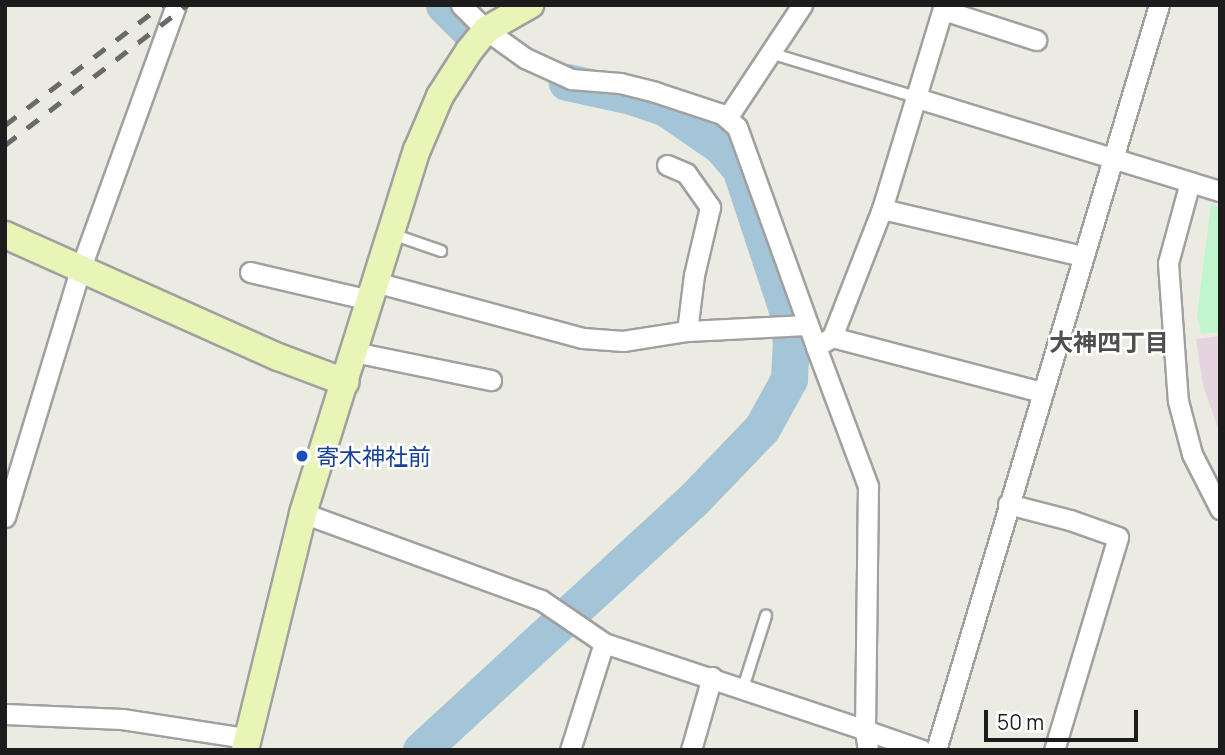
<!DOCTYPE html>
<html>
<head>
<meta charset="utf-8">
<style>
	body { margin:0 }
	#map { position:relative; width:1225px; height:755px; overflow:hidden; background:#ecebe2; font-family:Manrope,"Noto Sans JP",sans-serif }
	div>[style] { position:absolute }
	.industrial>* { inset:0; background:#e5d4df }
	.park>* { inset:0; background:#c0f5cd }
	.river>* { height:37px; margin:-18.5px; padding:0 18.5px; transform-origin:18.5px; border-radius:18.5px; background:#a4c4d8 }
	.roads { filter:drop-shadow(2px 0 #a0a0a0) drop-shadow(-2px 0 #a0a0a0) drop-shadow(0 2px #a0a0a0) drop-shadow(0 -2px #a0a0a0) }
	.lane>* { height:10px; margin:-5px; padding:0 5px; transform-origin:5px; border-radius:5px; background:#fff }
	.street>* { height:19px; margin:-9.5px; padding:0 9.5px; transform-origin:9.5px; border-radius:9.5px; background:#fff }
	.secondary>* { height:26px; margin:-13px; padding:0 13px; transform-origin:13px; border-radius:13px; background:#e8f5b7 }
	.rail>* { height:5px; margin-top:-2.5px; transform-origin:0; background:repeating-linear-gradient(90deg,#6a6a6a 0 14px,transparent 0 28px) }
	.dots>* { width:19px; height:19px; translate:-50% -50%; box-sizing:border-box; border:4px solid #fff; border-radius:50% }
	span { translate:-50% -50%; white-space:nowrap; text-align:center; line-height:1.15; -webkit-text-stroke:5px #fff; paint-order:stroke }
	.transit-label { font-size:23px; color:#164399 }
	.left { translate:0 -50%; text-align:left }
	.neighbourhood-label { font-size:24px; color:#4f4f4f; font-weight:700 }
	.frame { position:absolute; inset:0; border:7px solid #1c1c1c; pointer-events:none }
	.scale { position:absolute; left:984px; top:710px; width:154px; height:32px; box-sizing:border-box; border:4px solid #1c1c1c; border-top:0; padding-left:9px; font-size:21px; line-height:24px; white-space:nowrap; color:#1c1c1c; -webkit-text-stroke:5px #fff; paint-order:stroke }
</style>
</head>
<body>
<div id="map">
	<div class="industrial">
		<i style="clip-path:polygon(1220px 336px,1220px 434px,1203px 385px,1196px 339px)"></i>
	</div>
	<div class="park">
		<i style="clip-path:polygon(1211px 204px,1220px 206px,1220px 332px,1201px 334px,1197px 316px)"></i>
	</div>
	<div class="river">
		<i style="left:444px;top:5px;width:34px;rotate:45deg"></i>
		<i style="left:421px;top:750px;width:368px;rotate:-42.6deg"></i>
		<i style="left:692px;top:501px;width:101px;rotate:-46.2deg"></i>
		<i style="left:762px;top:428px;width:56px;rotate:-61.1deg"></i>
		<i style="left:789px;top:379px;width:35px;rotate:-87deg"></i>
		<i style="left:791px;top:344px;width:31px;rotate:-96deg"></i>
		<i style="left:788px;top:313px;width:153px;rotate:-108.3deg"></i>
		<i style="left:740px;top:168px;width:29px;rotate:-131deg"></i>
		<i style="left:721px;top:146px;width:67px;rotate:-145.4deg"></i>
		<i style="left:666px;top:108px;width:37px;rotate:-161deg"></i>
		<i style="left:631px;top:96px;width:66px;rotate:-167.7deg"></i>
	</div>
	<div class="roads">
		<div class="lane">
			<i style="left:770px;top:53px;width:152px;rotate:16.8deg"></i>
			<i style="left:392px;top:234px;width:52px;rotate:19.1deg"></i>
			<i style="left:743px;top:688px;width:76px;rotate:-72.3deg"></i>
		</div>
		<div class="street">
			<i style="left:461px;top:5px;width:35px;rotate:45deg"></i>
			<i style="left:486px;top:30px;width:48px;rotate:35.7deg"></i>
			<i style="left:525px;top:58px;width:51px;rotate:24.5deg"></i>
			<i style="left:571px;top:79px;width:49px;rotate:4.7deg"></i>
			<i style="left:620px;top:83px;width:36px;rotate:14deg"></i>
			<i style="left:655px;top:92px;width:71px;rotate:18.2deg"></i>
			<i style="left:722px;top:114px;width:20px;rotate:41deg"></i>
			<i style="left:737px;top:127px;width:234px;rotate:70.2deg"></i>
			<i style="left:816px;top:347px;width:19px;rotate:-32deg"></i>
			<i style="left:832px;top:337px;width:137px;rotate:-68.7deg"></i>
			<i style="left:882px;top:209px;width:213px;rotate:-73.1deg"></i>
			<i style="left:943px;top:10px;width:98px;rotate:17.9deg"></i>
			<i style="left:917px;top:98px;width:286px;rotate:17.1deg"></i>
			<i style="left:1190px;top:182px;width:84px;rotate:105.2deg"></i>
			<i style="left:1168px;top:263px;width:138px;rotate:85.9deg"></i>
			<i style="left:1178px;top:401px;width:55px;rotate:75.2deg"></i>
			<i style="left:1192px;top:454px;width:62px;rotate:63deg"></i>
			<i style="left:727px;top:118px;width:136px;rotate:-56.4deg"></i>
			<i style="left:667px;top:165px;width:21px;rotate:23deg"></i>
			<i style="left:686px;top:173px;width:42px;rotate:54.8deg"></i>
			<i style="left:710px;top:207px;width:70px;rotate:103.2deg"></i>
			<i style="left:694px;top:275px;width:56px;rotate:97.1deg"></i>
			<i style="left:1190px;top:182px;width:31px;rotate:17deg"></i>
			<i style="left:882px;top:209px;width:206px;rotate:13.2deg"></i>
			<i style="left:250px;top:272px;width:123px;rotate:13.1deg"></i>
			<i style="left:375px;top:282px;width:215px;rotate:15.1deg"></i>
			<i style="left:583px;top:338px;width:40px;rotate:4.3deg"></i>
			<i style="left:623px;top:341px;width:65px;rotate:-8.9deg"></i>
			<i style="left:687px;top:331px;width:120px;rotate:-2.9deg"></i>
			<i style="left:832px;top:337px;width:217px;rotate:14.7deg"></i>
			<i style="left:354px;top:352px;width:140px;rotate:11.6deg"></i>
			<i style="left:1008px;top:504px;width:64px;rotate:14.5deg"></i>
			<i style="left:1070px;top:520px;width:51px;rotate:19.5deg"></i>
			<i style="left:1118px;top:537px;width:222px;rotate:106.7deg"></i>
			<i style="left:303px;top:513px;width:253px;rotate:20.1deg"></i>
			<i style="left:541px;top:600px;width:76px;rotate:34.3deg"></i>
			<i style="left:604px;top:643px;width:275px;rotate:18.4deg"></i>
			<i style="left:865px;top:730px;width:244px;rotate:-89.3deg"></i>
			<i style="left:868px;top:486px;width:148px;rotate:-110.5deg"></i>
			<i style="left:5px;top:517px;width:258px;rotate:-73.1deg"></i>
			<i style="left:80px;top:270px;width:282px;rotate:-70.1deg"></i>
			<i style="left:5px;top:714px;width:117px;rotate:2.4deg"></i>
			<i style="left:122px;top:719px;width:124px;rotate:8.8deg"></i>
			<i style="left:570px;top:750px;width:112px;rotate:-72.4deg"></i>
			<i style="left:691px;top:750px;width:76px;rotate:-74deg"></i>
			<i style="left:868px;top:750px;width:20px;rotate:-99deg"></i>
			<i style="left:865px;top:730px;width:60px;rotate:19.3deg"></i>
			<i style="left:936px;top:750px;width:778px;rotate:-73.34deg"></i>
		</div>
		<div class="secondary">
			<i style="left:5px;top:235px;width:299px;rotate:24.1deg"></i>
			<i style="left:278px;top:357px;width:72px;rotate:20.5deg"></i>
			<i style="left:245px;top:750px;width:244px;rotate:-76.2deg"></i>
			<i style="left:303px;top:513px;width:380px;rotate:-72.6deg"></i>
			<i style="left:417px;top:150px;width:59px;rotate:-66.9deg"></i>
			<i style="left:440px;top:96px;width:54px;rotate:-57.2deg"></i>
			<i style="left:469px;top:51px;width:27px;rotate:-51deg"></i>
			<i style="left:486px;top:30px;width:51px;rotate:-29.6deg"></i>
		</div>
	</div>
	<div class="rail">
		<i style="left:5px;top:125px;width:198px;rotate:-37.4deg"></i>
		<i style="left:5px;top:145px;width:230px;rotate:-37.6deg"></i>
	</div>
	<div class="dots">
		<i style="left:302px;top:456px;background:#1a4fb4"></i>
	</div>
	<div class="transit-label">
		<span class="left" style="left:316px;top:456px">寄木神社前</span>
	</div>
	<div class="neighbourhood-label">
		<span style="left:1109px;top:342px">大神四丁目</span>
	</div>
	<div class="frame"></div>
	<div class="scale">50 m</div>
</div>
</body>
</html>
